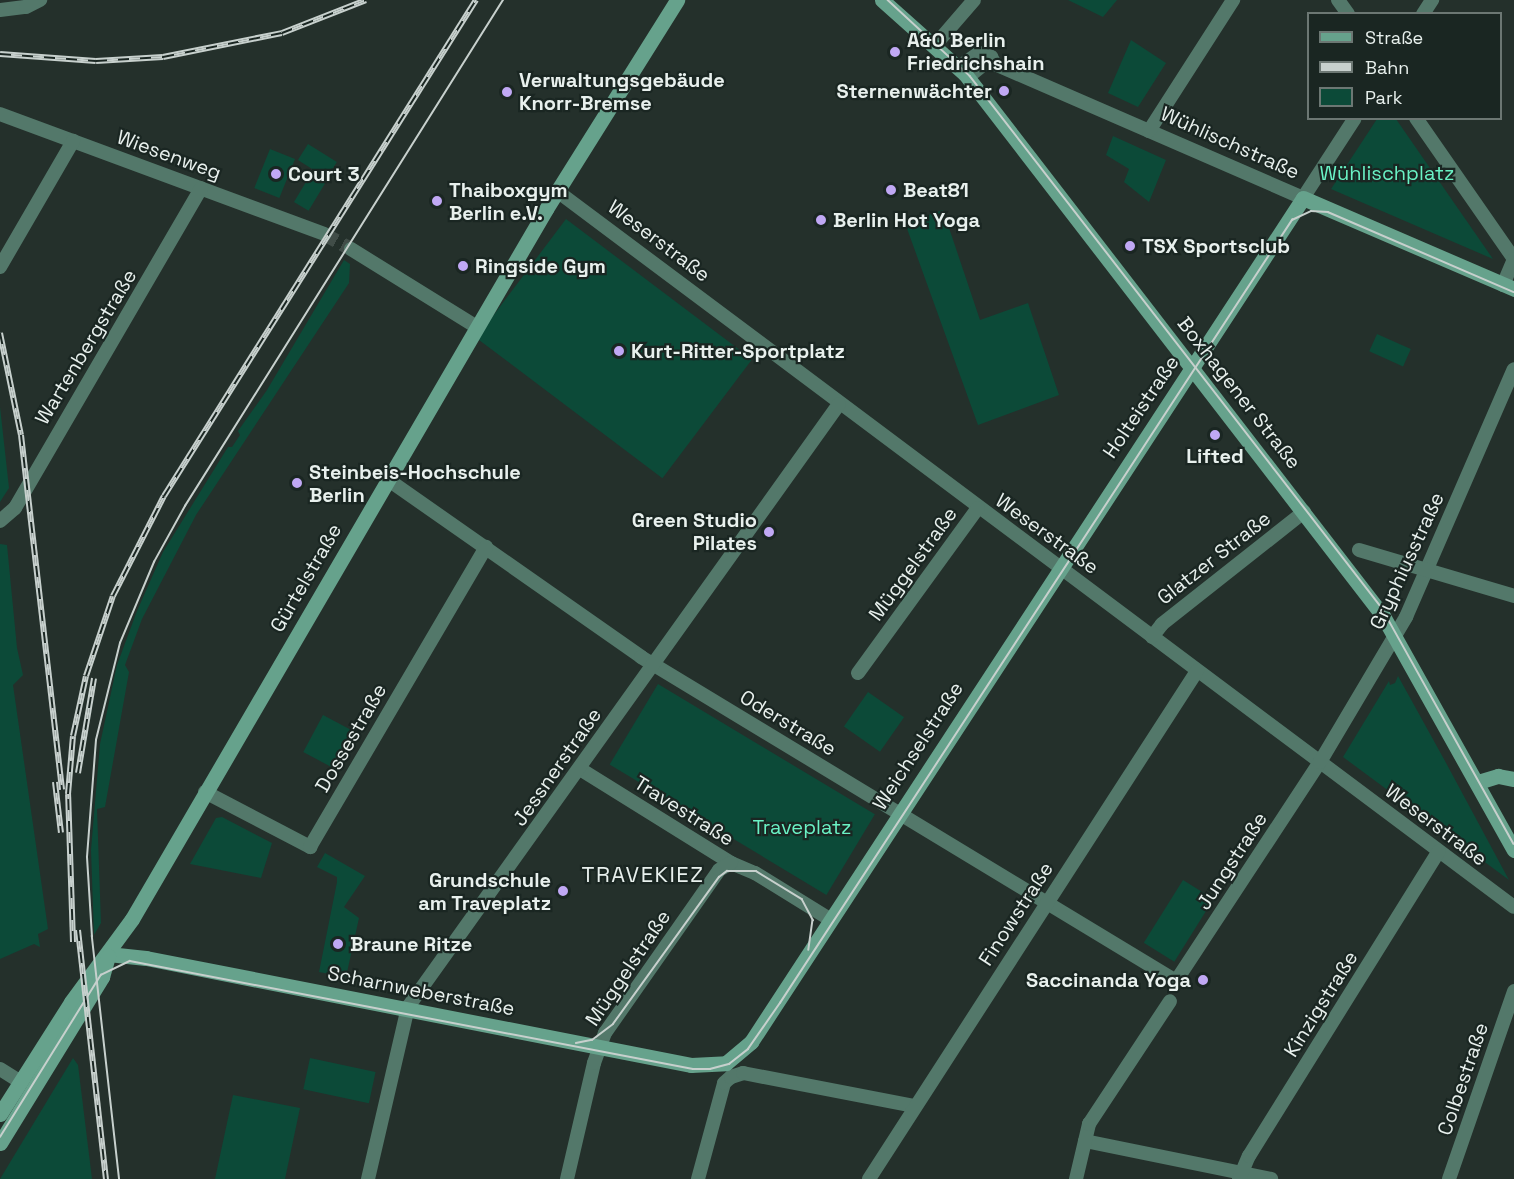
<!DOCTYPE html>
<html>
<head>
<meta charset="utf-8">
<style>
	body { margin:0 }
	#map { position:relative; width:1514px; height:1179px; overflow:hidden; background:#24302b; font-family:"Space Grotesk",sans-serif }
	div>[style] { position:absolute }
	.green>* { inset:0; background:#0c4a38; transform-origin:0 0 }
	.street-tunnel>* { height:14px; margin-top:-7px; transform-origin:0; background:repeating-linear-gradient(90deg,#414d48 0 14px,transparent 0 21px) }
	.street>* { height:14px; margin:-7px; padding:0 7px; transform-origin:7px; border-radius:7px; background:#53786a }
	.secondary>* { height:15px; margin:-7.5px; padding:0 7.5px; transform-origin:7.5px; border-radius:7.5px; background:#66a28c }
	.tram>* { height:1.5px; margin:-0.75px; padding:0 0.75px; transform-origin:0.75px; border-radius:0.75px; background:#c7d0cd }
	.rail>* { height:6px; margin-top:-3px; transform-origin:0; background:repeating-linear-gradient(90deg,#1a2622 0 11px,#c7d0cd 0 22px); box-sizing:border-box; border-block:2px solid #c7d0cd }
	.dots>* { width:16px; height:16px; translate:-50% -50%; box-sizing:border-box; border:3px solid #1a2622; border-radius:50% }
	span { translate:-50% -50%; white-space:nowrap; text-align:center; line-height:1.15; -webkit-text-stroke:4.5px #1a2622; paint-order:stroke }
	.poi-label { font-size:20px; color:#e8f0ed; font-weight:700 }
	.left { translate:0 -50%; text-align:left }
	.right { translate:-100% -50%; text-align:right }
	.street-label { font-size:20px; color:#e8f0ed }
	.park-label { font-size:20px; color:#6af2c5 }
	.quarter-label { font-size:22px; color:#e8f0ed; letter-spacing:1.5px }
	.legend { position:absolute; left:1307px; top:12px; width:195px; height:108px; box-sizing:border-box; background:#1a2622; border:2px solid #6c7773; margin:0; padding:8px 10px; list-style:none; font-size:18px; color:#e8f0ed }
	.legend li { display:flex; align-items:center; gap:12px; height:30px }
	.legend b { width:30px; border:2px solid #6c7773 }
</style>
</head>
<body>
<div id="map">
	<div class="green">
		<i style="clip-path:polygon(1068px 0,1117px 0,1103px 17px)"></i>
		<i style="clip-path:polygon(1131px 40px,1166px 63px,1138px 107px,1108px 93px)"></i>
		<i style="clip-path:polygon(1377px 119px,1396px 119px,1493px 259px,1331px 189px)"></i>
		<i style="clip-path:polygon(1113px 136px,1166px 160px,1149px 202px,1124px 182px,1129px 169px,1106px 155px)"></i>
		<i style="left:308px;top:144px;width:34px;height:19px;rotate:32deg"></i>
		<i style="left:270px;top:149px;width:27px;height:42px;rotate:22deg"></i>
		<i style="left:312px;top:172px;width:17px;height:35px;rotate:31deg"></i>
		<i style="clip-path:polygon(943px 210px,980px 320px,1028px 303px,1059px 395px,978px 425px,905px 223px)"></i>
		<i style="left:566px;top:219px;width:233px;height:149px;rotate:37deg"></i>
		<i style="clip-path:polygon(344px 260px,350px 264px,349px 283px,196px 515px,142px 619px,125px 665px,129px 672px,105px 807px,97px 809px,101px 923px,94px 935px,91px 850px,100px 744px,117px 665px,137px 611px,163px 552px,228px 447px,232px 447px,240px 435px,238px 431px,267px 390px)"></i>
		<i style="left:1377px;top:334px;width:37px;height:19px;rotate:24deg"></i>
		<i style="clip-path:polygon(0 407px,9px 488px,0 502px)"></i>
		<i style="clip-path:polygon(0 544px,7px 545px,17px 648px,23px 675px,13px 685px,48px 929px,38px 934px,40px 947px,34px 944px,0 959px)"></i>
		<i style="clip-path:polygon(1398px 676px,1445px 761px,1509px 880px,1343px 757px,1389px 681px,1390px 685px,1395px 683px)"></i>
		<i style="left:658px;top:684px;width:253px;height:94px;rotate:31deg"></i>
		<i style="left:868px;top:692px;width:44px;height:42px;rotate:35deg"></i>
		<i style="left:323px;top:715px;width:41px;height:42px;rotate:28deg"></i>
		<i style="clip-path:polygon(222px 817px,272px 843px,261px 878px,190px 864px,216px 818px)"></i>
		<i style="clip-path:polygon(325px 853px,365px 876px,344px 907px,359px 918px,346px 977px,319px 972px,337px 882px,337px 877px,317px 867px)"></i>
		<i style="left:1183px;top:880px;width:36px;height:74px;rotate:32deg"></i>
		<i style="clip-path:polygon(73px 1058px,78px 1065px,92px 1179px,0 1179px)"></i>
		<i style="left:310px;top:1058px;width:67px;height:32px;rotate:12deg"></i>
		<i style="clip-path:polygon(233px 1095px,300px 1108px,285px 1179px,215px 1179px)"></i>
	</div>
	<div class="street-tunnel">
		<i style="left:324px;top:234px;width:31px;rotate:29deg"></i>
	</div>
	<div class="street">
		<i style="left:1338px;top:0;width:17px;rotate:54deg"></i>
		<i style="left:0;top:10px;width:26px;rotate:-7deg"></i>
		<i style="left:26px;top:7px;width:16px;rotate:-27deg"></i>
		<i style="left:1423px;top:14px;width:17px;rotate:-57deg"></i>
		<i style="left:936px;top:44px;width:58px;rotate:-49.2deg"></i>
		<i style="left:959px;top:67px;width:24px;rotate:-35deg"></i>
		<i style="left:979px;top:53px;width:13px;rotate:18deg"></i>
		<i style="left:991px;top:57px;width:8px;rotate:60deg"></i>
		<i style="left:968px;top:77px;width:19px;rotate:-39deg"></i>
		<i style="left:983px;top:65px;width:12px;rotate:-5deg"></i>
		<i style="left:995px;top:64px;width:336px;rotate:23.5deg"></i>
		<i style="left:1303px;top:198px;width:95px;rotate:-57deg"></i>
		<i style="left:0;top:114px;width:346px;rotate:20.3deg"></i>
		<i style="left:1416px;top:118px;width:172px;rotate:55.2deg"></i>
		<i style="left:1149px;top:131px;width:156px;rotate:-57.3deg"></i>
		<i style="left:557px;top:191px;width:1195px;rotate:36.8deg"></i>
		<i style="left:351px;top:249px;width:148px;rotate:31.8deg"></i>
		<i style="left:0;top:267px;width:146px;rotate:-59.9deg"></i>
		<i style="left:1503px;top:285px;width:28px;rotate:-67deg"></i>
		<i style="left:390px;top:481px;width:307px;rotate:35deg"></i>
		<i style="left:641px;top:657px;width:625px;rotate:31.2deg"></i>
		<i style="left:1176px;top:981px;width:262px;rotate:-56.7deg"></i>
		<i style="left:1320px;top:762px;width:169px;rotate:-59.3deg"></i>
		<i style="left:1406px;top:617px;width:270px;rotate:-66.5deg"></i>
		<i style="left:0;top:521px;width:20px;rotate:-41deg"></i>
		<i style="left:15px;top:508px;width:370px;rotate:-59.8deg"></i>
		<i style="left:1359px;top:550px;width:162px;rotate:16.5deg"></i>
		<i style="left:1152px;top:637px;width:16px;rotate:-52deg"></i>
		<i style="left:1162px;top:624px;width:181px;rotate:-38.3deg"></i>
		<i style="left:858px;top:673px;width:204px;rotate:-54deg"></i>
		<i style="left:580px;top:769px;width:178px;rotate:31.9deg"></i>
		<i style="left:731px;top:863px;width:26px;rotate:23deg"></i>
		<i style="left:755px;top:873px;width:89px;rotate:31.7deg"></i>
		<i style="left:205px;top:792px;width:119px;rotate:27.6deg"></i>
		<i style="left:310px;top:847px;width:348px;rotate:-59.6deg"></i>
		<i style="left:0;top:1069px;width:25px;rotate:32deg"></i>
		<i style="left:1085px;top:1141px;width:190px;rotate:11.5deg"></i>
		<i style="left:368px;top:1179px;width:177px;rotate:-76.9deg"></i>
		<i style="left:408px;top:1007px;width:741px;rotate:-54.44deg"></i>
		<i style="left:567px;top:1179px;width:119px;rotate:-76.9deg"></i>
		<i style="left:594px;top:1063px;width:32px;rotate:-70deg"></i>
		<i style="left:605px;top:1033px;width:199px;rotate:-55deg"></i>
		<i style="left:719px;top:870px;width:14px;rotate:-30deg"></i>
		<i style="left:698px;top:1179px;width:99px;rotate:-74.8deg"></i>
		<i style="left:724px;top:1083px;width:9px;rotate:-41deg"></i>
		<i style="left:731px;top:1077px;width:13px;rotate:-18deg"></i>
		<i style="left:743px;top:1073px;width:175px;rotate:10.9deg"></i>
		<i style="left:869px;top:1179px;width:605px;rotate:-57.15deg"></i>
		<i style="left:1076px;top:1179px;width:57px;rotate:-76.7deg"></i>
		<i style="left:1089px;top:1124px;width:147px;rotate:-56.6deg"></i>
		<i style="left:1239px;top:1179px;width:25px;rotate:-67deg"></i>
		<i style="left:1249px;top:1156px;width:359px;rotate:-58.1deg"></i>
		<i style="left:1449px;top:1179px;width:199px;rotate:-70.9deg"></i>
	</div>
	<div class="secondary">
		<i style="left:882px;top:0;width:111px;rotate:41.7deg"></i>
		<i style="left:965px;top:74px;width:684px;rotate:52.36deg"></i>
		<i style="left:1383px;top:616px;width:268px;rotate:60.8deg"></i>
		<i style="left:1478px;top:782px;width:21px;rotate:-17deg"></i>
		<i style="left:1498px;top:776px;width:16px;rotate:11deg"></i>
		<i style="left:108px;top:954px;width:38px;rotate:6deg"></i>
		<i style="left:146px;top:958px;width:555px;rotate:11.11deg"></i>
		<i style="left:691px;top:1065px;width:35px;rotate:-3deg"></i>
		<i style="left:726px;top:1063px;width:33px;rotate:-40deg"></i>
		<i style="left:751px;top:1042px;width:1008px;rotate:-56.81deg"></i>
		<i style="left:1303px;top:198px;width:230px;rotate:23.3deg"></i>
		<i style="left:0;top:1114px;width:133px;rotate:-57.6deg"></i>
		<i style="left:71px;top:1002px;width:103px;rotate:-53.7deg"></i>
		<i style="left:132px;top:919px;width:822px;rotate:-59.75deg"></i>
		<i style="left:546px;top:209px;width:247px;rotate:-57.9deg"></i>
		<i style="left:0;top:1143px;width:195px;rotate:-58.4deg"></i>
		<i style="left:102px;top:977px;width:22px;rotate:-74deg"></i>
	</div>
	<div class="tram">
		<i style="left:888px;top:0;width:112px;rotate:42.8deg"></i>
		<i style="left:970px;top:76px;width:673px;rotate:52.24deg"></i>
		<i style="left:1382px;top:608px;width:270px;rotate:60.8deg"></i>
		<i style="left:576px;top:1043px;width:16px;rotate:-11deg"></i>
		<i style="left:592px;top:1040px;width:26px;rotate:-37deg"></i>
		<i style="left:613px;top:1024px;width:181px;rotate:-54.2deg"></i>
		<i style="left:719px;top:877px;width:10px;rotate:-37deg"></i>
		<i style="left:727px;top:871px;width:29px"></i>
		<i style="left:756px;top:871px;width:54px;rotate:31.3deg"></i>
		<i style="left:802px;top:899px;width:24px;rotate:62deg"></i>
		<i style="left:813px;top:920px;width:30px;rotate:98deg"></i>
		<i style="left:0;top:1137px;width:191px;rotate:-58.1deg"></i>
		<i style="left:101px;top:975px;width:32px;rotate:-26deg"></i>
		<i style="left:130px;top:961px;width:573px;rotate:10.86deg"></i>
		<i style="left:693px;top:1069px;width:17px"></i>
		<i style="left:710px;top:1069px;width:20px;rotate:-15deg"></i>
		<i style="left:729px;top:1064px;width:24px;rotate:-38deg"></i>
		<i style="left:748px;top:1049px;width:56px;rotate:-55.2deg"></i>
		<i style="left:780px;top:1003px;width:936px;rotate:-56.82deg"></i>
		<i style="left:1292px;top:220px;width:21px;rotate:-25deg"></i>
		<i style="left:1311px;top:211px;width:17px;rotate:3deg"></i>
		<i style="left:1328px;top:212px;width:202px;rotate:23.3deg"></i>
		<i style="left:119px;top:1179px;width:244px;rotate:-96.4deg"></i>
		<i style="left:92px;top:937px;width:80px;rotate:-93.6deg"></i>
		<i style="left:87px;top:857px;width:117px;rotate:-85.6deg"></i>
		<i style="left:96px;top:740px;width:100px;rotate:-76.1deg"></i>
		<i style="left:120px;top:643px;width:88px;rotate:-67.2deg"></i>
		<i style="left:154px;top:562px;width:64px;rotate:-61deg"></i>
		<i style="left:185px;top:506px;width:598px;rotate:-57.85deg"></i>
	</div>
	<div class="rail">
		<i style="left:0;top:54px;width:96px;rotate:4.2deg"></i>
		<i style="left:96px;top:61px;width:67px;rotate:-3.4deg"></i>
		<i style="left:163px;top:57px;width:121px;rotate:-11.4deg"></i>
		<i style="left:282px;top:33px;width:90px;rotate:-21.4deg"></i>
		<i style="left:0;top:333px;width:104px;rotate:78.4deg"></i>
		<i style="left:21px;top:435px;width:357px;rotate:83.4deg"></i>
		<i style="left:78px;top:773px;width:96px;rotate:-80.4deg"></i>
		<i style="left:55px;top:782px;width:51px;rotate:83.3deg"></i>
		<i style="left:78px;top:930px;width:251px;rotate:83.6deg"></i>
		<i style="left:73px;top:942px;width:148px;rotate:-91.9deg"></i>
		<i style="left:68px;top:794px;width:58px;rotate:-85.1deg"></i>
		<i style="left:73px;top:736px;width:61px;rotate:-77.8deg"></i>
		<i style="left:86px;top:676px;width:84px;rotate:-71.4deg"></i>
		<i style="left:113px;top:596px;width:112px;rotate:-63deg"></i>
		<i style="left:164px;top:496px;width:586px;rotate:-57.83deg"></i>
	</div>
	<div class="dots">
		<i style="left:895px;top:52px;background:#c0a8f4"></i>
		<i style="left:1004px;top:91px;background:#c0a8f4"></i>
		<i style="left:507px;top:92px;background:#c0a8f4"></i>
		<i style="left:276px;top:174px;background:#c0a8f4"></i>
		<i style="left:891px;top:190px;background:#c0a8f4"></i>
		<i style="left:437px;top:201px;background:#c0a8f4"></i>
		<i style="left:821px;top:220px;background:#c0a8f4"></i>
		<i style="left:1130px;top:246px;background:#c0a8f4"></i>
		<i style="left:463px;top:266px;background:#c0a8f4"></i>
		<i style="left:619px;top:351px;background:#c0a8f4"></i>
		<i style="left:1215px;top:435px;background:#c0a8f4"></i>
		<i style="left:297px;top:483px;background:#c0a8f4"></i>
		<i style="left:769px;top:532px;background:#c0a8f4"></i>
		<i style="left:563px;top:891px;background:#c0a8f4"></i>
		<i style="left:338px;top:944px;background:#c0a8f4"></i>
		<i style="left:1203px;top:980px;background:#c0a8f4"></i>
	</div>
	<div class="poi-label">
		<span class="left" style="left:907px;top:52px">A&amp;O Berlin<br>Friedrichshain</span>
		<span class="left" style="left:519px;top:92px">Verwaltungsgebäude<br>Knorr-Bremse</span>
		<span class="right" style="left:992px;top:91px">Sternenwächter</span>
		<span class="left" style="left:288px;top:174px">Court 3</span>
		<span class="left" style="left:449px;top:202px">Thaiboxgym<br>Berlin e.V.</span>
		<span class="left" style="left:903px;top:190px">Beat81</span>
		<span class="left" style="left:833px;top:220px">Berlin Hot Yoga</span>
		<span class="left" style="left:1142px;top:246px">TSX Sportsclub</span>
		<span class="left" style="left:475px;top:266px">Ringside Gym</span>
		<span class="left" style="left:631px;top:351px">Kurt-Ritter-Sportplatz</span>
		<span style="left:1215px;top:456px">Lifted</span>
		<span class="left" style="left:309px;top:484px">Steinbeis-Hochschule<br>Berlin</span>
		<span class="right" style="left:757px;top:532px">Green Studio<br>Pilates</span>
		<span class="right" style="left:551px;top:892px">Grundschule<br>am Traveplatz</span>
		<span class="left" style="left:350px;top:944px">Braune Ritze</span>
		<span class="right" style="left:1191px;top:980px">Saccinanda Yoga</span>
	</div>
	<div class="street-label">
		<span style="left:1230px;top:143px;rotate:24deg">Wühlischstraße</span>
		<span style="left:169px;top:155px;rotate:20deg">Wiesenweg</span>
		<span style="left:659px;top:241px;rotate:37deg">Weserstraße</span>
		<span style="left:86px;top:347px;rotate:-59deg">Wartenbergstraße</span>
		<span style="left:1239px;top:393px;rotate:52deg">Boxhagener Straße</span>
		<span style="left:1141px;top:407px;rotate:-56deg">Holteistraße</span>
		<span style="left:1047px;top:534px;rotate:36deg">Weserstraße</span>
		<span style="left:1214px;top:558px;rotate:-38deg">Glatzer Straße</span>
		<span style="left:1407px;top:561px;rotate:-65deg">Gryphiusstraße</span>
		<span style="left:913px;top:564px;rotate:-54deg">Müggelstraße</span>
		<span style="left:306px;top:578px;rotate:-60deg">Gürtelstraße</span>
		<span style="left:788px;top:723px;rotate:31deg">Oderstraße</span>
		<span style="left:351px;top:738px;rotate:-60deg">Dossestraße</span>
		<span style="left:918px;top:746px;rotate:-57deg">Weichselstraße</span>
		<span style="left:557px;top:767px;rotate:-55deg">Jessnerstraße</span>
		<span style="left:684px;top:811px;rotate:32deg">Travestraße</span>
		<span style="left:1436px;top:825px;rotate:37deg">Weserstraße</span>
		<span style="left:1232px;top:861px;rotate:-57deg">Jungstraße</span>
		<span style="left:1016px;top:914px;rotate:-57deg">Finowstraße</span>
		<span style="left:628px;top:968px;rotate:-56deg">Müggelstraße</span>
		<span style="left:421px;top:991px;rotate:11deg">Scharnweberstraße</span>
		<span style="left:1321px;top:1004px;rotate:-58deg">Kinzigstraße</span>
		<span style="left:1463px;top:1079px;rotate:-71deg">Colbestraße</span>
	</div>
	<div class="park-label">
		<span style="left:1387px;top:173px">Wühlischplatz</span>
		<span style="left:802px;top:827px">Traveplatz</span>
	</div>
	<div class="quarter-label">
		<span style="left:643px;top:875px">TRAVEKIEZ</span>
	</div>
	<ul class="legend">
	<li><b style="height:8px;background:#66a28c"></b>Straße</li>
	<li><b style="height:8px;background:#c7d0cd"></b>Bahn</li>
	<li><b style="height:16px;background:#0c4a38"></b>Park</li>
	</ul>
</div>
</body>
</html>
